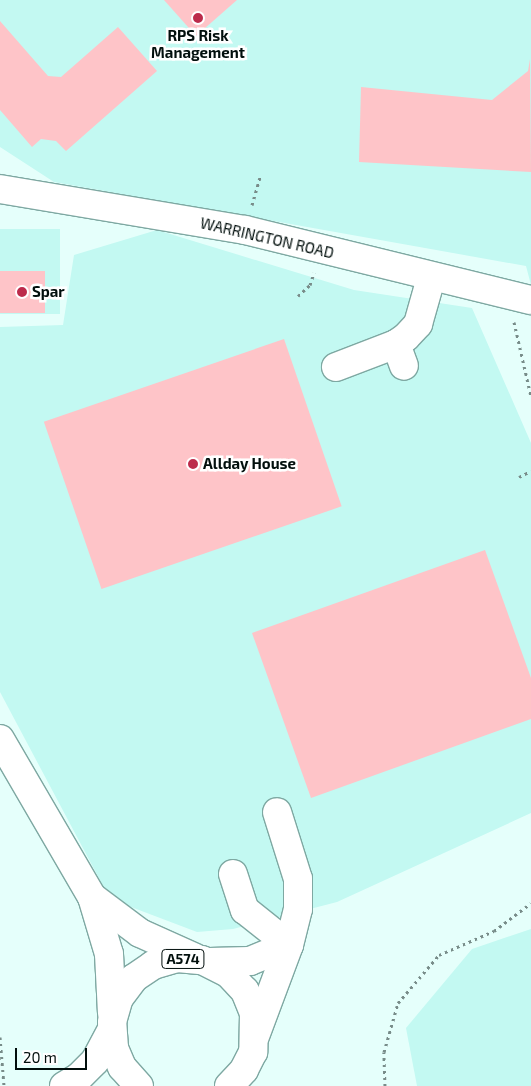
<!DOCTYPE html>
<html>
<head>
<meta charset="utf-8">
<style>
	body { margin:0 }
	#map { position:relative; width:531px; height:1086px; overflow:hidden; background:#e5fffb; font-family:"Exo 2",sans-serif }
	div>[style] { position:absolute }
	.built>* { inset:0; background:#c3f9f2; transform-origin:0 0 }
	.building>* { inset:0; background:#fec4c8; transform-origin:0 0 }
	.path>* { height:3px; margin-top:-1.5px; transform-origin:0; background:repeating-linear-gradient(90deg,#788c89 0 2.5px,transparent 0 6.5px) }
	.roads { filter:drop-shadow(1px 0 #7ea8a2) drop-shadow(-1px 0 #7ea8a2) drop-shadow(0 1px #7ea8a2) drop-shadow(0 -1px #7ea8a2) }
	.minor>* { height:28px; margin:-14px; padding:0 14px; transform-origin:14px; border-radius:14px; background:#fff }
	.major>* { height:28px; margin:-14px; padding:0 14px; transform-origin:14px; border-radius:14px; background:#fff }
	.dots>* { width:14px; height:14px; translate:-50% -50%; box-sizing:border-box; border:2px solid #fff; border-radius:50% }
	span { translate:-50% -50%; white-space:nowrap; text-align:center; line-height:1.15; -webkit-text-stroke:5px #fff; paint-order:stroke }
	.shield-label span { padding:1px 4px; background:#fff; border:1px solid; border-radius:4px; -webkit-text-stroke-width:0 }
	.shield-label { font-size:14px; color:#020f0d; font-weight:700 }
	.poi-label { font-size:15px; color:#020f0d; font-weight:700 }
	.left { translate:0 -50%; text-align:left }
	.street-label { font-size:15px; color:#020f0d }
	.scale { position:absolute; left:15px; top:1048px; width:72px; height:22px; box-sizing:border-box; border:2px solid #020f0d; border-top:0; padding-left:6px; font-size:15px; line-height:18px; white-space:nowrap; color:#020f0d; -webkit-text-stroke:4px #fff; paint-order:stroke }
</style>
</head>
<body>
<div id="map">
	<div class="built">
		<i style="clip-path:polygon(0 0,531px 0,531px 285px,526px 266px,54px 182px,0 147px)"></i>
		<i style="left:0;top:229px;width:60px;height:85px"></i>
		<i style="clip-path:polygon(157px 230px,354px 290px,472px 308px,531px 443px,531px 813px,337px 902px,233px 929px,197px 932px,110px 899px,0 692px,0 327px,63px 325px,74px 255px)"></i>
		<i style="clip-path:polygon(531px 929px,531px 1086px,417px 1086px,406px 1028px,472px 949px)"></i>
	</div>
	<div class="building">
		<i style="clip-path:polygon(164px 0,237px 0,196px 36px)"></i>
		<i style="clip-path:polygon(0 21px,48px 76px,61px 77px,118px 27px,157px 71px,66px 151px,56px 141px,41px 139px,32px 147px,0 110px)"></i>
		<i style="clip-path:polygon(530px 59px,531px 172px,359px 162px,361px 87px,492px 100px,528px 71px)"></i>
		<i style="left:0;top:271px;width:45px;height:42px"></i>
		<i style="left:284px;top:339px;width:177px;height:254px;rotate:71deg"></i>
		<i style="clip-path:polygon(485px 550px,531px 678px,531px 719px,311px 798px,252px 633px)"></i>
	</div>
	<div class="path">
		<i style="left:252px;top:205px;width:32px;rotate:-74deg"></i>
		<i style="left:298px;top:296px;width:16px;rotate:-43deg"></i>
		<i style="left:310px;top:285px;width:13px;rotate:-72deg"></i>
		<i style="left:514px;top:322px;width:76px;rotate:77.1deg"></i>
		<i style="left:519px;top:477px;width:13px;rotate:-27deg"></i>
		<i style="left:0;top:1037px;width:49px;rotate:85.3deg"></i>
		<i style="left:385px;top:1086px;width:34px;rotate:-92deg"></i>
		<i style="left:384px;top:1052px;width:51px;rotate:-74.1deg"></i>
		<i style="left:398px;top:1003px;width:63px;rotate:-49.5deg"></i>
		<i style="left:439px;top:955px;width:60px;rotate:-23.6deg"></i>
		<i style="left:494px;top:931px;width:46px;rotate:-37.1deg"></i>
	</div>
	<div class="roads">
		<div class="minor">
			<i style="left:0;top:189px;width:248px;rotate:9.5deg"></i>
			<i style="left:245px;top:230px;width:294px;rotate:13.8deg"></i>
			<i style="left:396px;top:344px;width:23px;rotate:70deg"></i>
			<i style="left:336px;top:367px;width:64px;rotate:-21deg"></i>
			<i style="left:396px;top:344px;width:12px;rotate:-35deg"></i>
			<i style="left:406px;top:337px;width:18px;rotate:-47deg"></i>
			<i style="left:418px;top:324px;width:48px;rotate:-74.2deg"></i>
			<i style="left:233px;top:874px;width:38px;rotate:72deg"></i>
			<i style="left:245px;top:910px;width:56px;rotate:38.5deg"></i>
			<i style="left:209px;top:962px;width:41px;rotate:-1.4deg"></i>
			<i style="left:250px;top:961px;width:42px;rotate:-22.3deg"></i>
			<i style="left:255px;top:1036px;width:97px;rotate:-69.5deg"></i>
			<i style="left:289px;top:945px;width:37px;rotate:-76deg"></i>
			<i style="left:298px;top:909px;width:30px;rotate:-90deg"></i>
			<i style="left:298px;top:879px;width:70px;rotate:-107.4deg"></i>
			<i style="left:64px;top:1086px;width:17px;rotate:-31deg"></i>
			<i style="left:79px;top:1077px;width:23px;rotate:-45deg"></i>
			<i style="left:95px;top:1061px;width:36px;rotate:-62deg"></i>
		</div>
		<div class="major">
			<i style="left:0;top:739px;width:183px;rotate:59.8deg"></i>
			<i style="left:92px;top:897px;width:59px;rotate:73.4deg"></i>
			<i style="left:109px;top:954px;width:59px;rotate:87.1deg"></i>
			<i style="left:92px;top:897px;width:60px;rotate:36.9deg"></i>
			<i style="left:140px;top:933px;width:61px;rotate:24.1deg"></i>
			<i style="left:139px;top:1086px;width:25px;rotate:-132deg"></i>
			<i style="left:122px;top:1067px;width:21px;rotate:-113deg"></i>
			<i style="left:114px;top:1048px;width:26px;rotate:-94deg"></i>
			<i style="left:112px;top:1022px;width:25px;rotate:-74deg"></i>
			<i style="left:119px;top:998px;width:25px;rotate:-53deg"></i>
			<i style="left:134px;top:978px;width:23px;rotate:-34deg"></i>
			<i style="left:153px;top:965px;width:25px;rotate:-16deg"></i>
			<i style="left:177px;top:958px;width:25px;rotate:5deg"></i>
			<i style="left:202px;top:960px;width:30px;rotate:27deg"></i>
			<i style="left:229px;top:974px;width:23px;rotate:47deg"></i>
			<i style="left:245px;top:991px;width:24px;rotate:68deg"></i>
			<i style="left:254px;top:1013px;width:39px;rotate:91deg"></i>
			<i style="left:253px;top:1052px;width:20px;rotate:117deg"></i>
			<i style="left:244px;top:1070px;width:22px;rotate:133deg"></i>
		</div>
	</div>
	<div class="dots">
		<i style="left:198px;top:18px;background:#bc2b4b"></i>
		<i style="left:22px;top:292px;background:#bc2b4b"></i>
		<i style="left:193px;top:464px;background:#bc2b4b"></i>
	</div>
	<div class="shield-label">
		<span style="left:183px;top:959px">A574</span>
	</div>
	<div class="poi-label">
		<span style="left:198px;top:44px">RPS Risk<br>Management</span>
		<span class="left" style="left:32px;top:292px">Spar</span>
		<span class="left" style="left:203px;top:464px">Allday House</span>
	</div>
	<div class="street-label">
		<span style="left:267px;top:238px;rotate:13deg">WARRINGTON ROAD</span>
	</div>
	<div class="scale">20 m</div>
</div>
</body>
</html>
